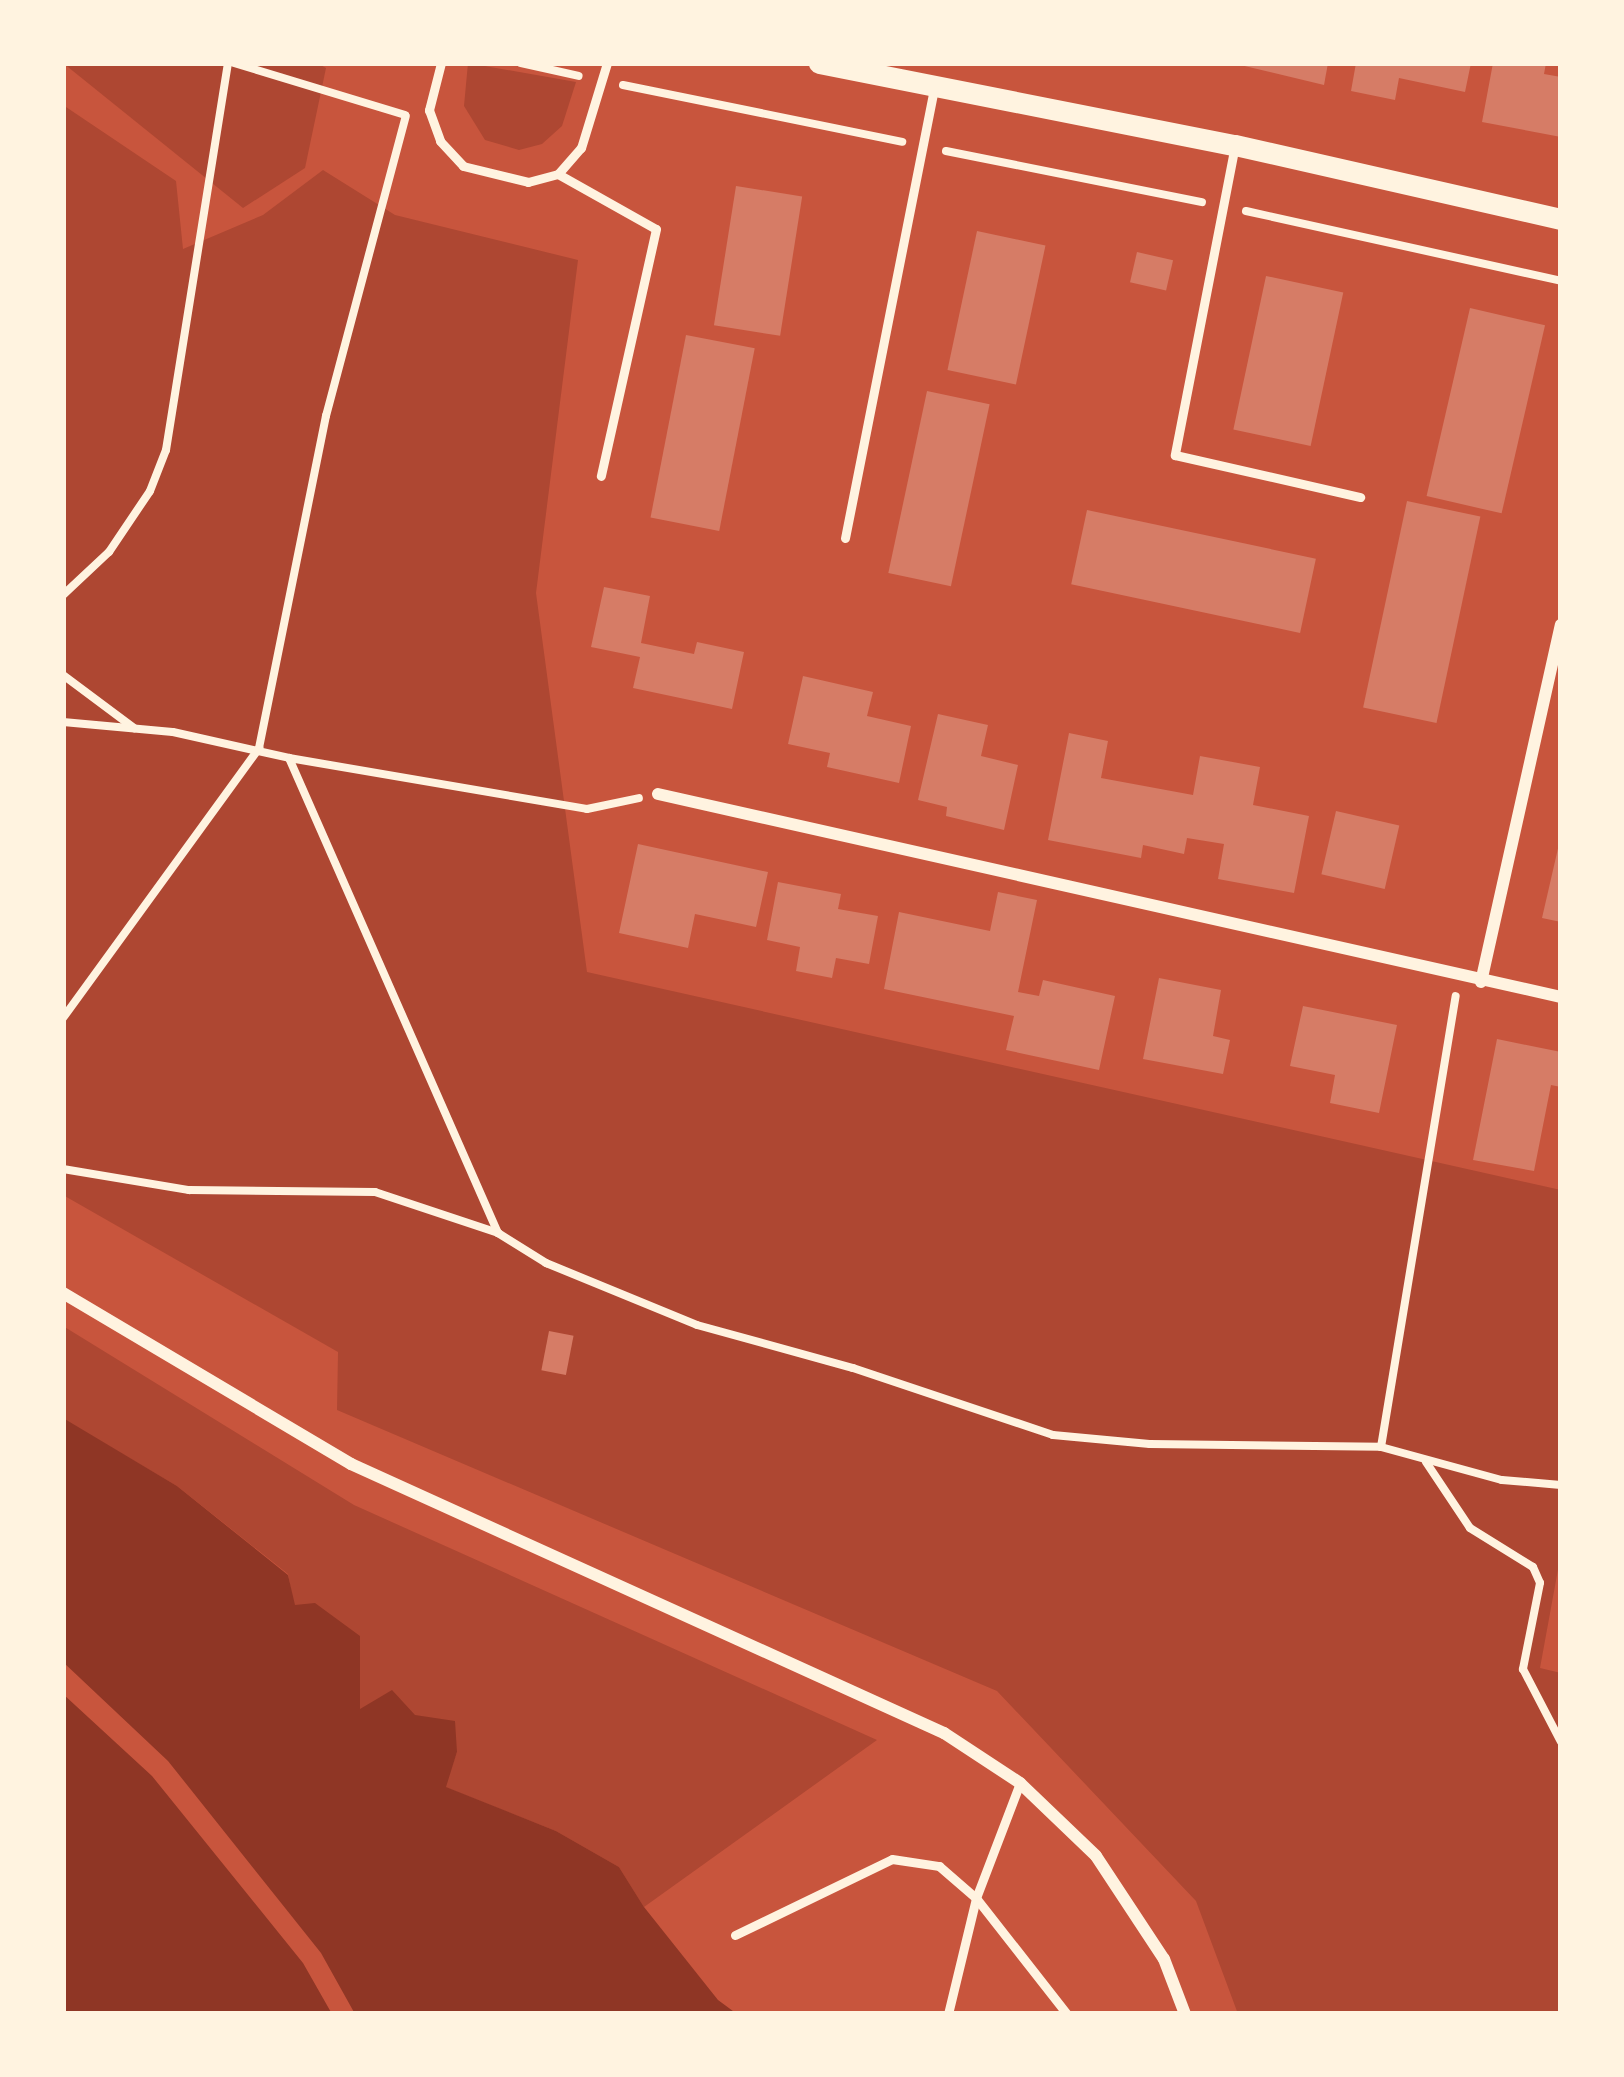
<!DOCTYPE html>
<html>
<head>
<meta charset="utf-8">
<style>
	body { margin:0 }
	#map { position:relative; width:1624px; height:2077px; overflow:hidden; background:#c8553d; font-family:"PT Sans",sans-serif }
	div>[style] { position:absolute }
	.green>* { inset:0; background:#ae4732 }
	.water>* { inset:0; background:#8f3625 }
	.pier>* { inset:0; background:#c8553d }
	.building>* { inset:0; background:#d67c66; transform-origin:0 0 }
	.path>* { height:8px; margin:-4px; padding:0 4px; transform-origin:4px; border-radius:4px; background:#fff3e0 }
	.service>* { height:9px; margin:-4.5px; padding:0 4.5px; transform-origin:4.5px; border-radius:4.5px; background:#fff3e0 }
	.minor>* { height:12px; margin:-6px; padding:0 6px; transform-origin:6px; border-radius:6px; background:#fff3e0 }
	.tertiary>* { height:21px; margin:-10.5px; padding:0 10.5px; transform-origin:10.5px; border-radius:10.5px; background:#fff3e0 }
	span { translate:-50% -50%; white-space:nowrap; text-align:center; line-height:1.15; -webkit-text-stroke:9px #fff3e0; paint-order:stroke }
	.frame { position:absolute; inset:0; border:66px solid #fff3e0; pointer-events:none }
</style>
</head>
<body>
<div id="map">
	<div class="green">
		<i style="clip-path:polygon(63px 63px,317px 63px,326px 68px,305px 168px,243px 208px)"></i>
		<i style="clip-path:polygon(468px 63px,576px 82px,562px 126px,542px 144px,519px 150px,485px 140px,464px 106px)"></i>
		<i style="clip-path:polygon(63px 105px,176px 181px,183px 249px,263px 215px,323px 170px,395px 215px,578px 260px,536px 593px,587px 972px,1561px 1190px,1561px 1553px,1540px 1668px,1561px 1673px,1561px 2014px,1238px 2014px,1196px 1901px,997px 1691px,337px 1410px,338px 1352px,63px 1195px)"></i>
		<i style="clip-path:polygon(63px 1326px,354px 1505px,877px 1740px,644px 1907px,619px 1867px,556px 1831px,445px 1787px,457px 1752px,360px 1710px,294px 1606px,288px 1574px,177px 1486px,63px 1419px)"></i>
	</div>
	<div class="water">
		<i style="clip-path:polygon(63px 1418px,177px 1486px,288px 1575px,295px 1605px,315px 1603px,360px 1636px,360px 1709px,392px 1690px,415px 1715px,455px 1721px,457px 1752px,446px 1787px,556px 1831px,619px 1867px,644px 1907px,718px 2000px,737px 2014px,63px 2014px)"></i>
	</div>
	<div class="pier">
		<i style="clip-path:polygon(63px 1662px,168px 1761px,321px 1953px,355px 2014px,332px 2014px,303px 1963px,152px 1776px,63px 1694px)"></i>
	</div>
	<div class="building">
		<i style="clip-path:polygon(1232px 63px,1328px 63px,1324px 85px)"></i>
		<i style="clip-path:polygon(1356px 63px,1471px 63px,1465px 92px,1399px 78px,1395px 100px,1351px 91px)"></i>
		<i style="clip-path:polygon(1493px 63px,1546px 63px,1544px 74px,1561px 77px,1561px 137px,1482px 122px)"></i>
		<i style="left:736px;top:186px;width:67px;height:141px;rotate:9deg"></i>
		<i style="left:977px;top:231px;width:70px;height:142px;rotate:12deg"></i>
		<i style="left:1137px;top:252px;width:37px;height:31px;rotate:13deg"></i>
		<i style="left:1266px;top:276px;width:79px;height:157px;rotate:12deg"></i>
		<i style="left:1470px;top:308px;width:77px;height:193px;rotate:13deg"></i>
		<i style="left:686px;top:335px;width:70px;height:186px;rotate:11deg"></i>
		<i style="left:927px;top:391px;width:64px;height:186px;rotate:12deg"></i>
		<i style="left:1407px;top:501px;width:75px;height:211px;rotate:12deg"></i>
		<i style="left:1087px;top:510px;width:234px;height:76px;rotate:12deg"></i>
		<i style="clip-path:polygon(604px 587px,650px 596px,641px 643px,694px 654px,697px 642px,744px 652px,732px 709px,633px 688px,640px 657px,591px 647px)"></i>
		<i style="clip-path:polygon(803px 676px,873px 692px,867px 716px,911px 726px,899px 783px,827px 767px,830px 753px,788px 744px)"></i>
		<i style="clip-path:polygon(938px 714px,988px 725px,981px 756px,1018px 765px,1004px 830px,946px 816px,947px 807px,918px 800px)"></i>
		<i style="clip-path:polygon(1069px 733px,1108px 741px,1101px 778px,1193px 795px,1200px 756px,1260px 767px,1253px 805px,1309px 816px,1294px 893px,1218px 879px,1224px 844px,1187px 838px,1184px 854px,1143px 845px,1141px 858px,1048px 840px)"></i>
		<i style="left:1336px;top:811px;width:65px;height:65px;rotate:13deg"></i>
		<i style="clip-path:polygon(638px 844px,768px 872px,756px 927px,695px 914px,688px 948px,619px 933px)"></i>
		<i style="clip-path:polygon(1559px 844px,1561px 844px,1561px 922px,1542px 918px)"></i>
		<i style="clip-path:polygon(778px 882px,841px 894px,838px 909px,878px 916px,869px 964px,836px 958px,832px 978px,796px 971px,800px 947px,767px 940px)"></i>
		<i style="clip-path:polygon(998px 892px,1037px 900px,1018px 992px,1039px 996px,1043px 980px,1115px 996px,1099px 1070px,1006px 1050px,1014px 1016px,884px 989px,899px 912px,990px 931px)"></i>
		<i style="clip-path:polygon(1159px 978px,1221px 990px,1213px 1036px,1230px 1040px,1223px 1074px,1143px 1059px)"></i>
		<i style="clip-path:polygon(1303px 1006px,1397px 1025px,1379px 1113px,1330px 1103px,1335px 1075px,1290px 1066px)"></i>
		<i style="clip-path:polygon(1497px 1039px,1561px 1052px,1561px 1087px,1551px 1085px,1534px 1171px,1473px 1160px)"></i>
		<i style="left:549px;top:1331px;width:25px;height:40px;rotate:11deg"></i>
	</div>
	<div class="path">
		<i style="left:234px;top:63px;width:179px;rotate:16.9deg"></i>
		<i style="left:521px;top:63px;width:59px;rotate:12.6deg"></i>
		<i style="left:623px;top:85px;width:285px;rotate:11.5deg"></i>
		<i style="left:946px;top:151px;width:261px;rotate:11.3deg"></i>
		<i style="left:1246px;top:211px;width:323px;rotate:12.5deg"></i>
		<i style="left:63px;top:595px;width:63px;rotate:-43.1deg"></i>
		<i style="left:109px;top:552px;width:73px;rotate:-56.1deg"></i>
		<i style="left:150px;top:491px;width:44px;rotate:-68.7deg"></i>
		<i style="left:166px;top:450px;width:392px;rotate:-80.9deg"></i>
		<i style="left:63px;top:675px;width:89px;rotate:36.7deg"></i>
		<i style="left:63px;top:722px;width:110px;rotate:5.2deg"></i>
		<i style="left:173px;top:732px;width:119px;rotate:12.6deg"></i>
		<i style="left:289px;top:758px;width:519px;rotate:66.25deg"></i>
		<i style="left:289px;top:758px;width:302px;rotate:9.7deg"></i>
		<i style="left:587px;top:809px;width:53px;rotate:-11.9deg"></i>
		<i style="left:63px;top:1018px;width:334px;rotate:-54deg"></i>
		<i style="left:259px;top:748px;width:339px;rotate:-78.6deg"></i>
		<i style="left:326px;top:416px;width:310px;rotate:-75.1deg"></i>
		<i style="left:63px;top:1169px;width:128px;rotate:9.5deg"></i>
		<i style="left:189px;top:1190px;width:186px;rotate:0.6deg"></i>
		<i style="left:375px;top:1192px;width:130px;rotate:18.4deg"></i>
		<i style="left:498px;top:1233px;width:57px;rotate:32deg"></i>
		<i style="left:546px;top:1263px;width:163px;rotate:22.3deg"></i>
		<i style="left:697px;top:1325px;width:162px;rotate:15.4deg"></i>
		<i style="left:853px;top:1368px;width:211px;rotate:18.5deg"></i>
		<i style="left:1053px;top:1435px;width:97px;rotate:5.3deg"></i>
		<i style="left:1150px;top:1444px;width:231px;rotate:0.7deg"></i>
		<i style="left:1381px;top:1447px;width:125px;rotate:15.3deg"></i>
		<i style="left:1502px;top:1480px;width:59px;rotate:4.8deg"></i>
		<i style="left:1381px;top:1447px;width:457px;rotate:-80.6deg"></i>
		<i style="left:1426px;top:1462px;width:79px;rotate:56.3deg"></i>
		<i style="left:1470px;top:1528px;width:74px;rotate:31.8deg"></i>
		<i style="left:1533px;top:1567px;width:17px;rotate:66deg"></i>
		<i style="left:1540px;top:1583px;width:88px;rotate:101.2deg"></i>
		<i style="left:1523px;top:1669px;width:82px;rotate:62.5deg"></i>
	</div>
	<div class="service">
		<i style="left:441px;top:63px;width:49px;rotate:104.3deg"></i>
		<i style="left:429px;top:110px;width:33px;rotate:70deg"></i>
		<i style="left:440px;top:141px;width:34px;rotate:47deg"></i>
		<i style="left:463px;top:166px;width:67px;rotate:13.8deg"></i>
		<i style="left:528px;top:182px;width:31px;rotate:-15deg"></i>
		<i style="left:558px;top:174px;width:35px;rotate:-49deg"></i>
		<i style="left:581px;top:148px;width:89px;rotate:-73deg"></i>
		<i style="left:1235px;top:145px;width:316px;rotate:101deg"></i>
		<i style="left:1175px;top:455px;width:190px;rotate:12.8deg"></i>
		<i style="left:558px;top:174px;width:112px;rotate:29.3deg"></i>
		<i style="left:656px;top:229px;width:253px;rotate:102.6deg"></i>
		<i style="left:845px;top:538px;width:462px;rotate:-78.8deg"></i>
		<i style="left:735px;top:1935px;width:174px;rotate:-25.8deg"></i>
		<i style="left:892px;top:1859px;width:48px;rotate:8.5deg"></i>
		<i style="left:939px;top:1866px;width:49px;rotate:40.9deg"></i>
		<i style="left:976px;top:1898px;width:147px;rotate:51.9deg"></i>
		<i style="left:948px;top:2014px;width:119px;rotate:-76.4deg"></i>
		<i style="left:976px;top:1898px;width:123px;rotate:-69.1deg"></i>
	</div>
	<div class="minor">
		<i style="left:658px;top:794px;width:926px;rotate:12.67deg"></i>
		<i style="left:1481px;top:982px;width:366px;rotate:-77.4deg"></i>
		<i style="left:63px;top:1293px;width:335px;rotate:30.7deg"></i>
		<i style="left:351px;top:1464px;width:651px;rotate:24.4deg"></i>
		<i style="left:944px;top:1733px;width:91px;rotate:33.3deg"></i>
		<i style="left:1020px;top:1783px;width:105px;rotate:43.8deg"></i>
		<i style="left:1096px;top:1856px;width:123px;rotate:56.6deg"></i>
		<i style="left:1164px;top:1959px;width:59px;rotate:69.1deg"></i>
	</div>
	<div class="tertiary">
		<i style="left:819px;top:63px;width:424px;rotate:11.2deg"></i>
		<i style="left:1235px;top:145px;width:334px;rotate:12.8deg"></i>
	</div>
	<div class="frame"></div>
</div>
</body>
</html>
